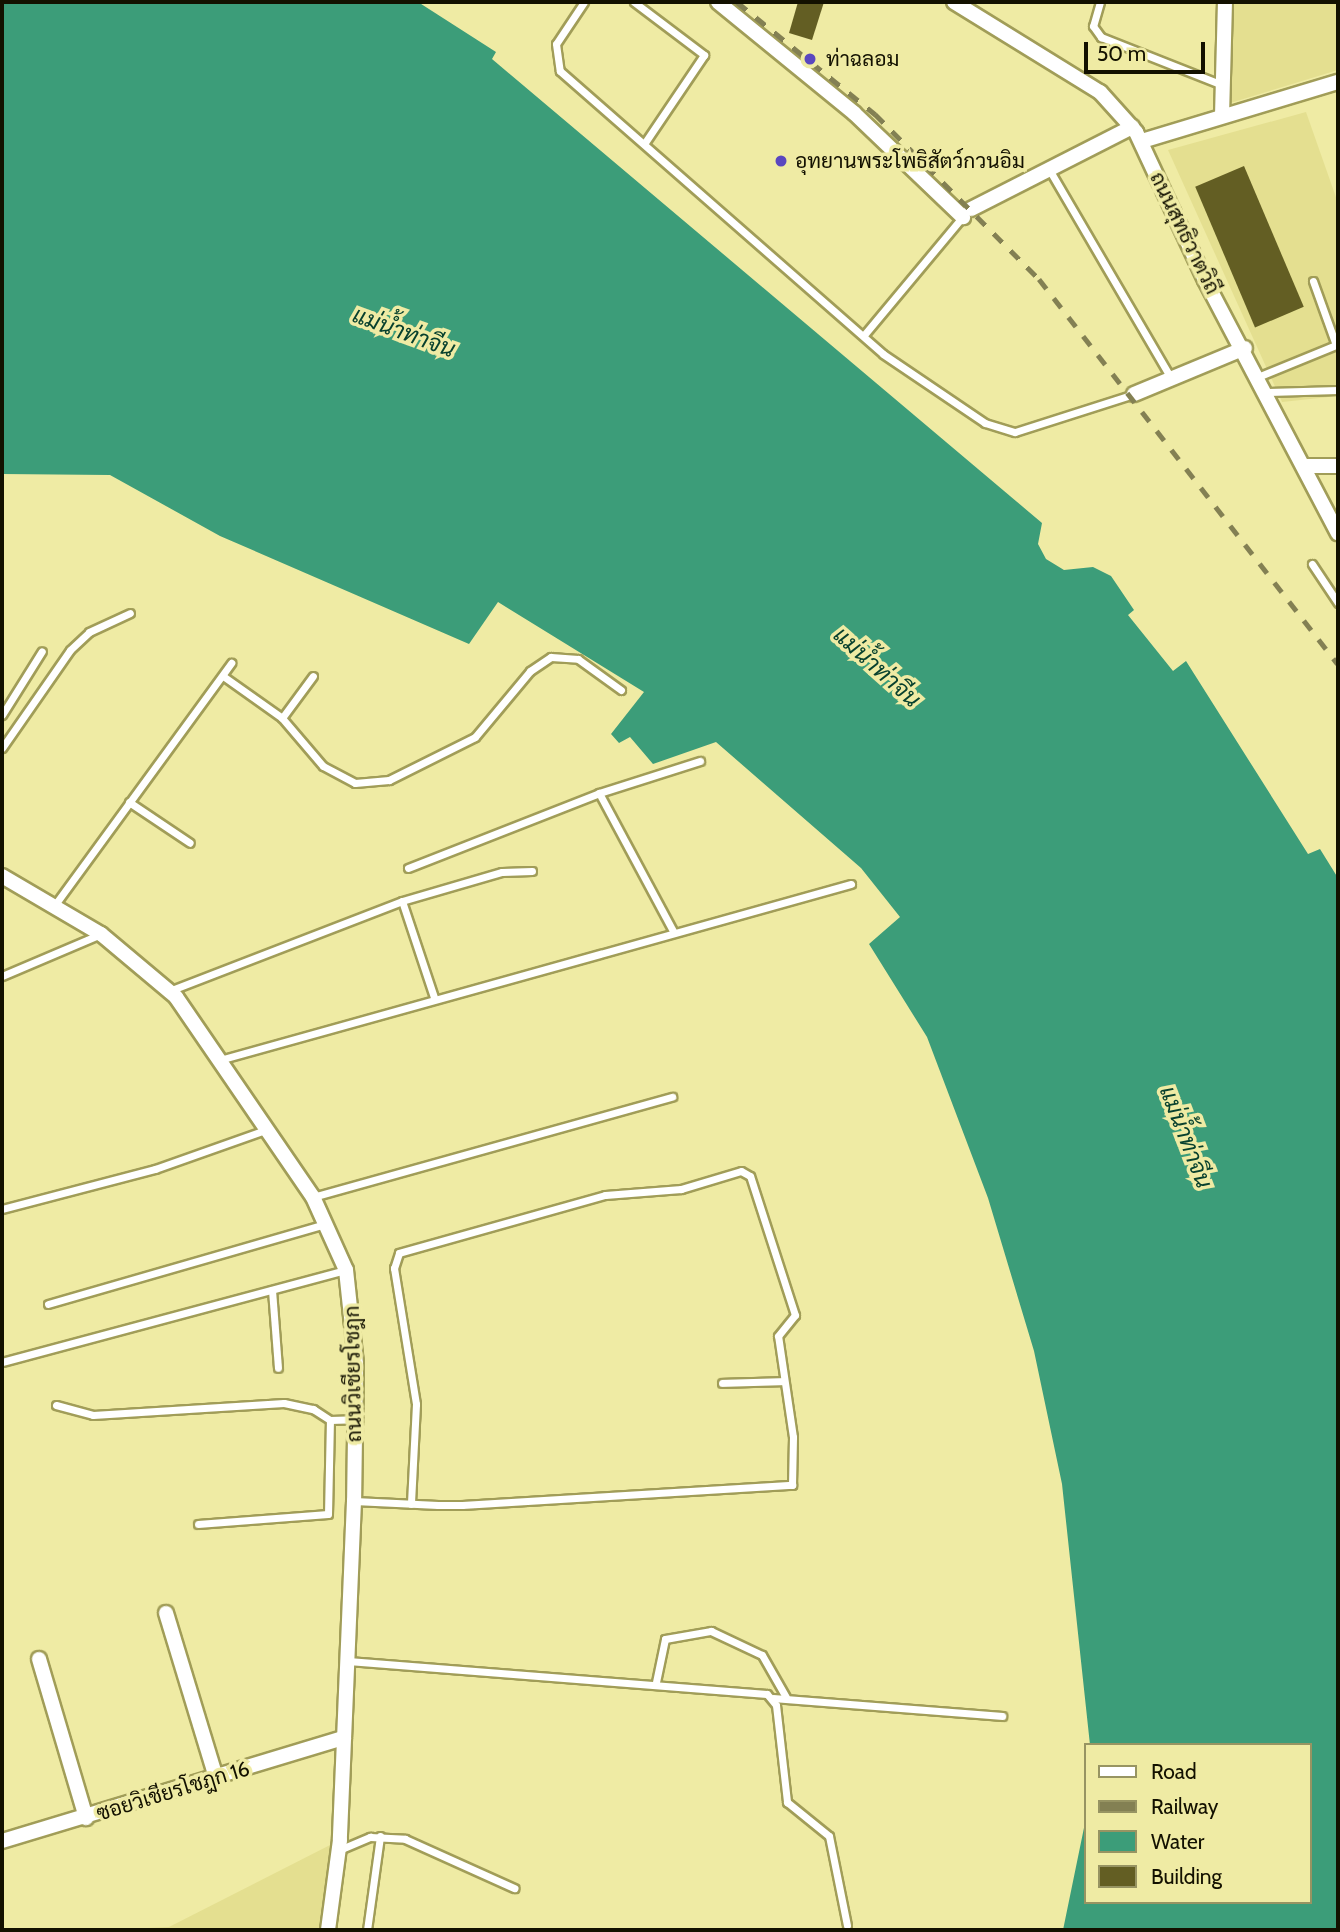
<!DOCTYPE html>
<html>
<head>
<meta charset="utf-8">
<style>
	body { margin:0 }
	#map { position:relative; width:1340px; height:1932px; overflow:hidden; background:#efeba4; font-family:Cabin,Sarabun,sans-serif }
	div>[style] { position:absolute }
	.built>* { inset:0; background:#e4df90 }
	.water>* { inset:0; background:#3c9d79 }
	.building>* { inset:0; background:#635e23; transform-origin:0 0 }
	.roads { filter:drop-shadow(2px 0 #a19d58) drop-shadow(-2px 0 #a19d58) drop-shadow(0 2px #a19d58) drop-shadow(0 -2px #a19d58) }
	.lane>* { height:7px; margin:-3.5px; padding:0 3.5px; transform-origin:3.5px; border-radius:3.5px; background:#fff }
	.street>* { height:14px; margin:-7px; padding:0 7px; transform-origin:7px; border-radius:7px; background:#fff }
	.rail>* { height:5px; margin-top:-2.5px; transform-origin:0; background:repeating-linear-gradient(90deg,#838053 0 12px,transparent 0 24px) }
	.dots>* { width:19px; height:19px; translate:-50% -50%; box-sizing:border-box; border:4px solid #efeba4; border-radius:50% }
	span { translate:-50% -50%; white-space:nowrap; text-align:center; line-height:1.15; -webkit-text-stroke:7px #efeba4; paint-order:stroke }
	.poi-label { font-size:21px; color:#131100 }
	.left { translate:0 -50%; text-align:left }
	.street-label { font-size:21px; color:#131100 }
	.water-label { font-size:23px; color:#08412e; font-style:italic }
	.frame { position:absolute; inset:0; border:4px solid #131100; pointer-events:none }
	.legend { position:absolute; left:1084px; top:1743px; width:228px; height:161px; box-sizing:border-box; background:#efeba4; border:2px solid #979462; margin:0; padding:9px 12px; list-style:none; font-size:21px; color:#131100 }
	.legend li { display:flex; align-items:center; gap:14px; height:35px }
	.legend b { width:35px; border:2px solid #979462 }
	.scale { position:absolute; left:1084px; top:42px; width:121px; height:32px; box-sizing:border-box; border:4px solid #131100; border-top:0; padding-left:9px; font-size:21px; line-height:24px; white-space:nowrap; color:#131100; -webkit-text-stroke:5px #efeba4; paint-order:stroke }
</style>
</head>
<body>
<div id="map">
	<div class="built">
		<i style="clip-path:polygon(1231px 2px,1338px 2px,1338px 70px,1227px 104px)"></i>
		<i style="clip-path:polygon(1306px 112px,1338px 203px,1338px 396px,1282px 402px,1168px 150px)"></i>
		<i style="clip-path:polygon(336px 1842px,321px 1930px,105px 1930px,169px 1927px)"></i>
	</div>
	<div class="water">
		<i style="clip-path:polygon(2px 2px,418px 2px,496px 52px,492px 59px,1042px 523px,1038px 544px,1046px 559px,1064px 570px,1093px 567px,1111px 576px,1134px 610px,1128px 615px,1173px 671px,1186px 661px,1308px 854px,1320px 849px,1338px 878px,1338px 1930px,1063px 1930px,1086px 1818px,1086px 1902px,1310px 1902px,1310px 1745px,1090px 1745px,1062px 1484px,1034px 1351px,988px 1198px,927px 1037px,869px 944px,900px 917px,861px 868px,716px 742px,653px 764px,630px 737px,619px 743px,611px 734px,644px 692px,498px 602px,469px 644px,220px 536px,110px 475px,2px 474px)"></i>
	</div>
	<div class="building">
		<i style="clip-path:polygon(798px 2px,824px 2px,812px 40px,789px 33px)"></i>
		<i style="left:1244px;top:166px;width:153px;height:53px;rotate:67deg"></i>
	</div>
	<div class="roads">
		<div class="lane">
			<i style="left:584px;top:2px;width:50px;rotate:123.7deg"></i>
			<i style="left:556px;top:44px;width:27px;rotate:82deg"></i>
			<i style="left:560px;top:71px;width:429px;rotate:41.2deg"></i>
			<i style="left:883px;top:354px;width:123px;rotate:34.1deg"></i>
			<i style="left:985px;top:423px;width:31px;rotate:17deg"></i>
			<i style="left:1015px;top:432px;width:125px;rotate:-17.7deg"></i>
			<i style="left:634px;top:2px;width:88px;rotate:37.1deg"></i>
			<i style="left:704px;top:55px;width:107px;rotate:124deg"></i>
			<i style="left:1100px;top:2px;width:25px;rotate:106deg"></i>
			<i style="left:1093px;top:26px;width:14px;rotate:54deg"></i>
			<i style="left:1101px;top:37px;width:130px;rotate:21.6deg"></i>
			<i style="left:1050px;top:171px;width:240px;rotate:59.7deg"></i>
			<i style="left:864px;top:335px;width:156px;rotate:-50.2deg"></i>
			<i style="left:1260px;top:376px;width:82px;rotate:-22.2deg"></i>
			<i style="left:1336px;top:345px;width:68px;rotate:-109.8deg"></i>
			<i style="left:1268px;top:392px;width:70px;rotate:-1.6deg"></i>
			<i style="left:1312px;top:564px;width:47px;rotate:56.3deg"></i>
			<i style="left:223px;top:676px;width:72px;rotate:35.4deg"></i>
			<i style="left:282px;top:718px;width:63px;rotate:49.5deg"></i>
			<i style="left:323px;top:766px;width:36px;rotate:28deg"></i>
			<i style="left:355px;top:783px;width:34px;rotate:-5deg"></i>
			<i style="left:389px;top:780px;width:96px;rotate:-26.6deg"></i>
			<i style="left:475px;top:737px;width:86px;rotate:-50.2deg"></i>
			<i style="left:530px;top:671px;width:25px;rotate:-34deg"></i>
			<i style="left:551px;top:657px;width:27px;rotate:4deg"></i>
			<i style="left:578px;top:659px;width:53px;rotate:35.8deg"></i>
			<i style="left:2px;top:715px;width:75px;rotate:-58deg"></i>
			<i style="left:282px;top:718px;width:52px;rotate:-53.6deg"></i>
			<i style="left:2px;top:748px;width:119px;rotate:-55.2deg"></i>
			<i style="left:70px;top:650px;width:26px;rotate:-43deg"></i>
			<i style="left:89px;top:632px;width:45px;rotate:-24.9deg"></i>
			<i style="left:599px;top:793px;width:106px;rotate:-17.6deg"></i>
			<i style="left:129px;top:802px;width:73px;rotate:33.9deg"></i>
			<i style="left:408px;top:868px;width:205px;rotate:-21.4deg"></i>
			<i style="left:599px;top:793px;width:157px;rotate:61.8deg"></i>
			<i style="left:402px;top:901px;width:104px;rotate:-16.2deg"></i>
			<i style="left:502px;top:872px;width:30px;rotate:-2deg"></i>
			<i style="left:54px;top:906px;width:301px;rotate:-53.9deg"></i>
			<i style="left:2px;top:976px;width:108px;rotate:-23deg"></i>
			<i style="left:169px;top:991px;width:250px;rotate:-21.1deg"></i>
			<i style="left:402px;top:901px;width:101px;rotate:71.6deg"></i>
			<i style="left:223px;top:1059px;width:652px;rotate:-15.57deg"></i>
			<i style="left:313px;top:1197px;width:373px;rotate:-15.6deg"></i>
			<i style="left:2px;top:1209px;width:158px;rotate:-14.7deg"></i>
			<i style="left:155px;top:1169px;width:120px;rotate:-19.5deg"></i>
			<i style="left:272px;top:1290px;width:78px;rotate:85.6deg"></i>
			<i style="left:48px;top:1304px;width:289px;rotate:-16.1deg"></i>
			<i style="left:2px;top:1362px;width:356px;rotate:-15deg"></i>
			<i style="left:722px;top:1383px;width:62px;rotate:-1.8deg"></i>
			<i style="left:56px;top:1405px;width:38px;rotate:15deg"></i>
			<i style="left:93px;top:1415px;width:191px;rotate:-3.6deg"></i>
			<i style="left:284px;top:1403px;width:30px;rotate:12deg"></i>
			<i style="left:313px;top:1409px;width:20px;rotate:33deg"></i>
			<i style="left:354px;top:1501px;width:84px;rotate:2.7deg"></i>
			<i style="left:438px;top:1505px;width:24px"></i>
			<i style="left:462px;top:1505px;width:331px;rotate:-3.5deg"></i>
			<i style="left:792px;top:1485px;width:48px;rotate:-88.8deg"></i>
			<i style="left:793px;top:1437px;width:102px;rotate:-98.4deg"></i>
			<i style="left:778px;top:1336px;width:27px;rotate:-51deg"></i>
			<i style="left:795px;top:1315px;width:146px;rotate:-107.9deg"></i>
			<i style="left:750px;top:1176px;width:10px;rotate:-151deg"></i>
			<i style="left:741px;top:1171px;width:63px;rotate:163.3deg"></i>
			<i style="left:681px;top:1189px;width:76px;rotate:175.5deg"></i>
			<i style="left:605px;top:1195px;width:214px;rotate:164.3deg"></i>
			<i style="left:399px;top:1253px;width:16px;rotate:108deg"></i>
			<i style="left:394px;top:1268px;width:138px;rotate:80.8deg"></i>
			<i style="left:416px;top:1404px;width:100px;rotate:92.9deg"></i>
			<i style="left:198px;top:1524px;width:130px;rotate:-4.4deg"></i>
			<i style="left:328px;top:1514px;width:94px;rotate:-88.8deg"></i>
			<i style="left:330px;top:1420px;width:25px;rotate:-2deg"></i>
			<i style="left:348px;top:1661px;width:420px;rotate:4.5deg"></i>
			<i style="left:767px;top:1694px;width:14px;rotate:51deg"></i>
			<i style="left:776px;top:1705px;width:98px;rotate:83.5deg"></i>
			<i style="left:787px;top:1802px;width:54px;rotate:39deg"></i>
			<i style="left:829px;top:1836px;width:91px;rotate:78.6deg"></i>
			<i style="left:656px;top:1682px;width:44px;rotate:-78.2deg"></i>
			<i style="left:665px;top:1639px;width:47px;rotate:-9.9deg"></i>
			<i style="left:711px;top:1631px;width:56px;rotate:25.2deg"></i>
			<i style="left:762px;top:1655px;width:48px;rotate:60.3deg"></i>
			<i style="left:773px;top:1698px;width:230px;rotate:4.5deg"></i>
			<i style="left:339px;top:1850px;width:34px;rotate:-23deg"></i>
			<i style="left:370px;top:1837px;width:35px;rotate:3deg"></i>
			<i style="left:405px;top:1839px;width:120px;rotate:24.2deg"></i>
			<i style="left:367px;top:1930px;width:95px;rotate:-82.1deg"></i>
		</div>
		<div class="street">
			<i style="left:718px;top:2px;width:176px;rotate:39.2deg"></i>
			<i style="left:854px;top:113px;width:151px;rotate:43.7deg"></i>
			<i style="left:954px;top:2px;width:172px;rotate:31.7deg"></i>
			<i style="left:1100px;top:92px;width:54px;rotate:48deg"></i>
			<i style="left:1136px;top:132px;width:163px;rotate:65deg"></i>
			<i style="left:1205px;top:280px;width:286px;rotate:62.3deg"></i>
			<i style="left:1222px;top:116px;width:114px;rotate:-88.5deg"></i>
			<i style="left:1142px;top:141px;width:205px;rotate:-16.8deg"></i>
			<i style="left:971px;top:209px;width:181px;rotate:-27deg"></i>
			<i style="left:1134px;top:394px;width:120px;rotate:-22.5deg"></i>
			<i style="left:1305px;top:466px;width:33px"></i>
			<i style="left:2px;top:876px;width:115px;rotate:30.4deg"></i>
			<i style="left:101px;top:934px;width:98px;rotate:40deg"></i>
			<i style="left:176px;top:997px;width:242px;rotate:55.6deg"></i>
			<i style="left:313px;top:1197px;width:80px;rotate:65.7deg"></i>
			<i style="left:346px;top:1270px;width:95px;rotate:83.9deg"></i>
			<i style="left:356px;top:1364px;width:137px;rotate:90.8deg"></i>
			<i style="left:354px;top:1501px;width:339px;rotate:92.4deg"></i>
			<i style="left:340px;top:1840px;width:91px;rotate:97.6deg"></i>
			<i style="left:166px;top:1613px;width:172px;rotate:73.1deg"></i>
			<i style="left:39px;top:1659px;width:166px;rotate:73.5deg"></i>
			<i style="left:2px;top:1841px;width:357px;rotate:-16.8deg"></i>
		</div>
	</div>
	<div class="rail">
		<i style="left:737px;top:2px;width:178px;rotate:39.1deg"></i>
		<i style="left:875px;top:114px;width:233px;rotate:45.2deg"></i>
		<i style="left:1039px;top:279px;width:487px;rotate:52.2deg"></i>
	</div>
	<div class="dots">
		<i style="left:810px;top:59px;background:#5a47bf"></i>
		<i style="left:781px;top:161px;background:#5a47bf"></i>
	</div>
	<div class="poi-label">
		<span class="left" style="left:826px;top:59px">ท่าฉลอม</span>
		<span class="left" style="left:795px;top:161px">อุทยานพระโพธิสัตว์กวนอิม</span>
	</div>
	<div class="street-label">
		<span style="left:1185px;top:233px;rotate:64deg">ถนนสุทธิวาตวิถี</span>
		<span style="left:353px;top:1374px;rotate:-91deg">ถนนวิเชียรโชฎก</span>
		<span style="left:173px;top:1791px;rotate:-17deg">ซอยวิเชียรโชฎก 16</span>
	</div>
	<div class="water-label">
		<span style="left:404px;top:332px;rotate:20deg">แม่น้ำท่าจีน</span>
		<span style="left:877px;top:667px;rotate:42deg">แม่น้ำท่าจีน</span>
		<span style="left:1186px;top:1137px;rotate:69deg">แม่น้ำท่าจีน</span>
	</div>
	<div class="frame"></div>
	<ul class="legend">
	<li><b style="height:9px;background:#fff"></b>Road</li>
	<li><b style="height:9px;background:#838053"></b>Railway</li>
	<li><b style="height:19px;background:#3c9d79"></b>Water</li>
	<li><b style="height:19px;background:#635e23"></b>Building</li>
	</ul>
	<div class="scale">50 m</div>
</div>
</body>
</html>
